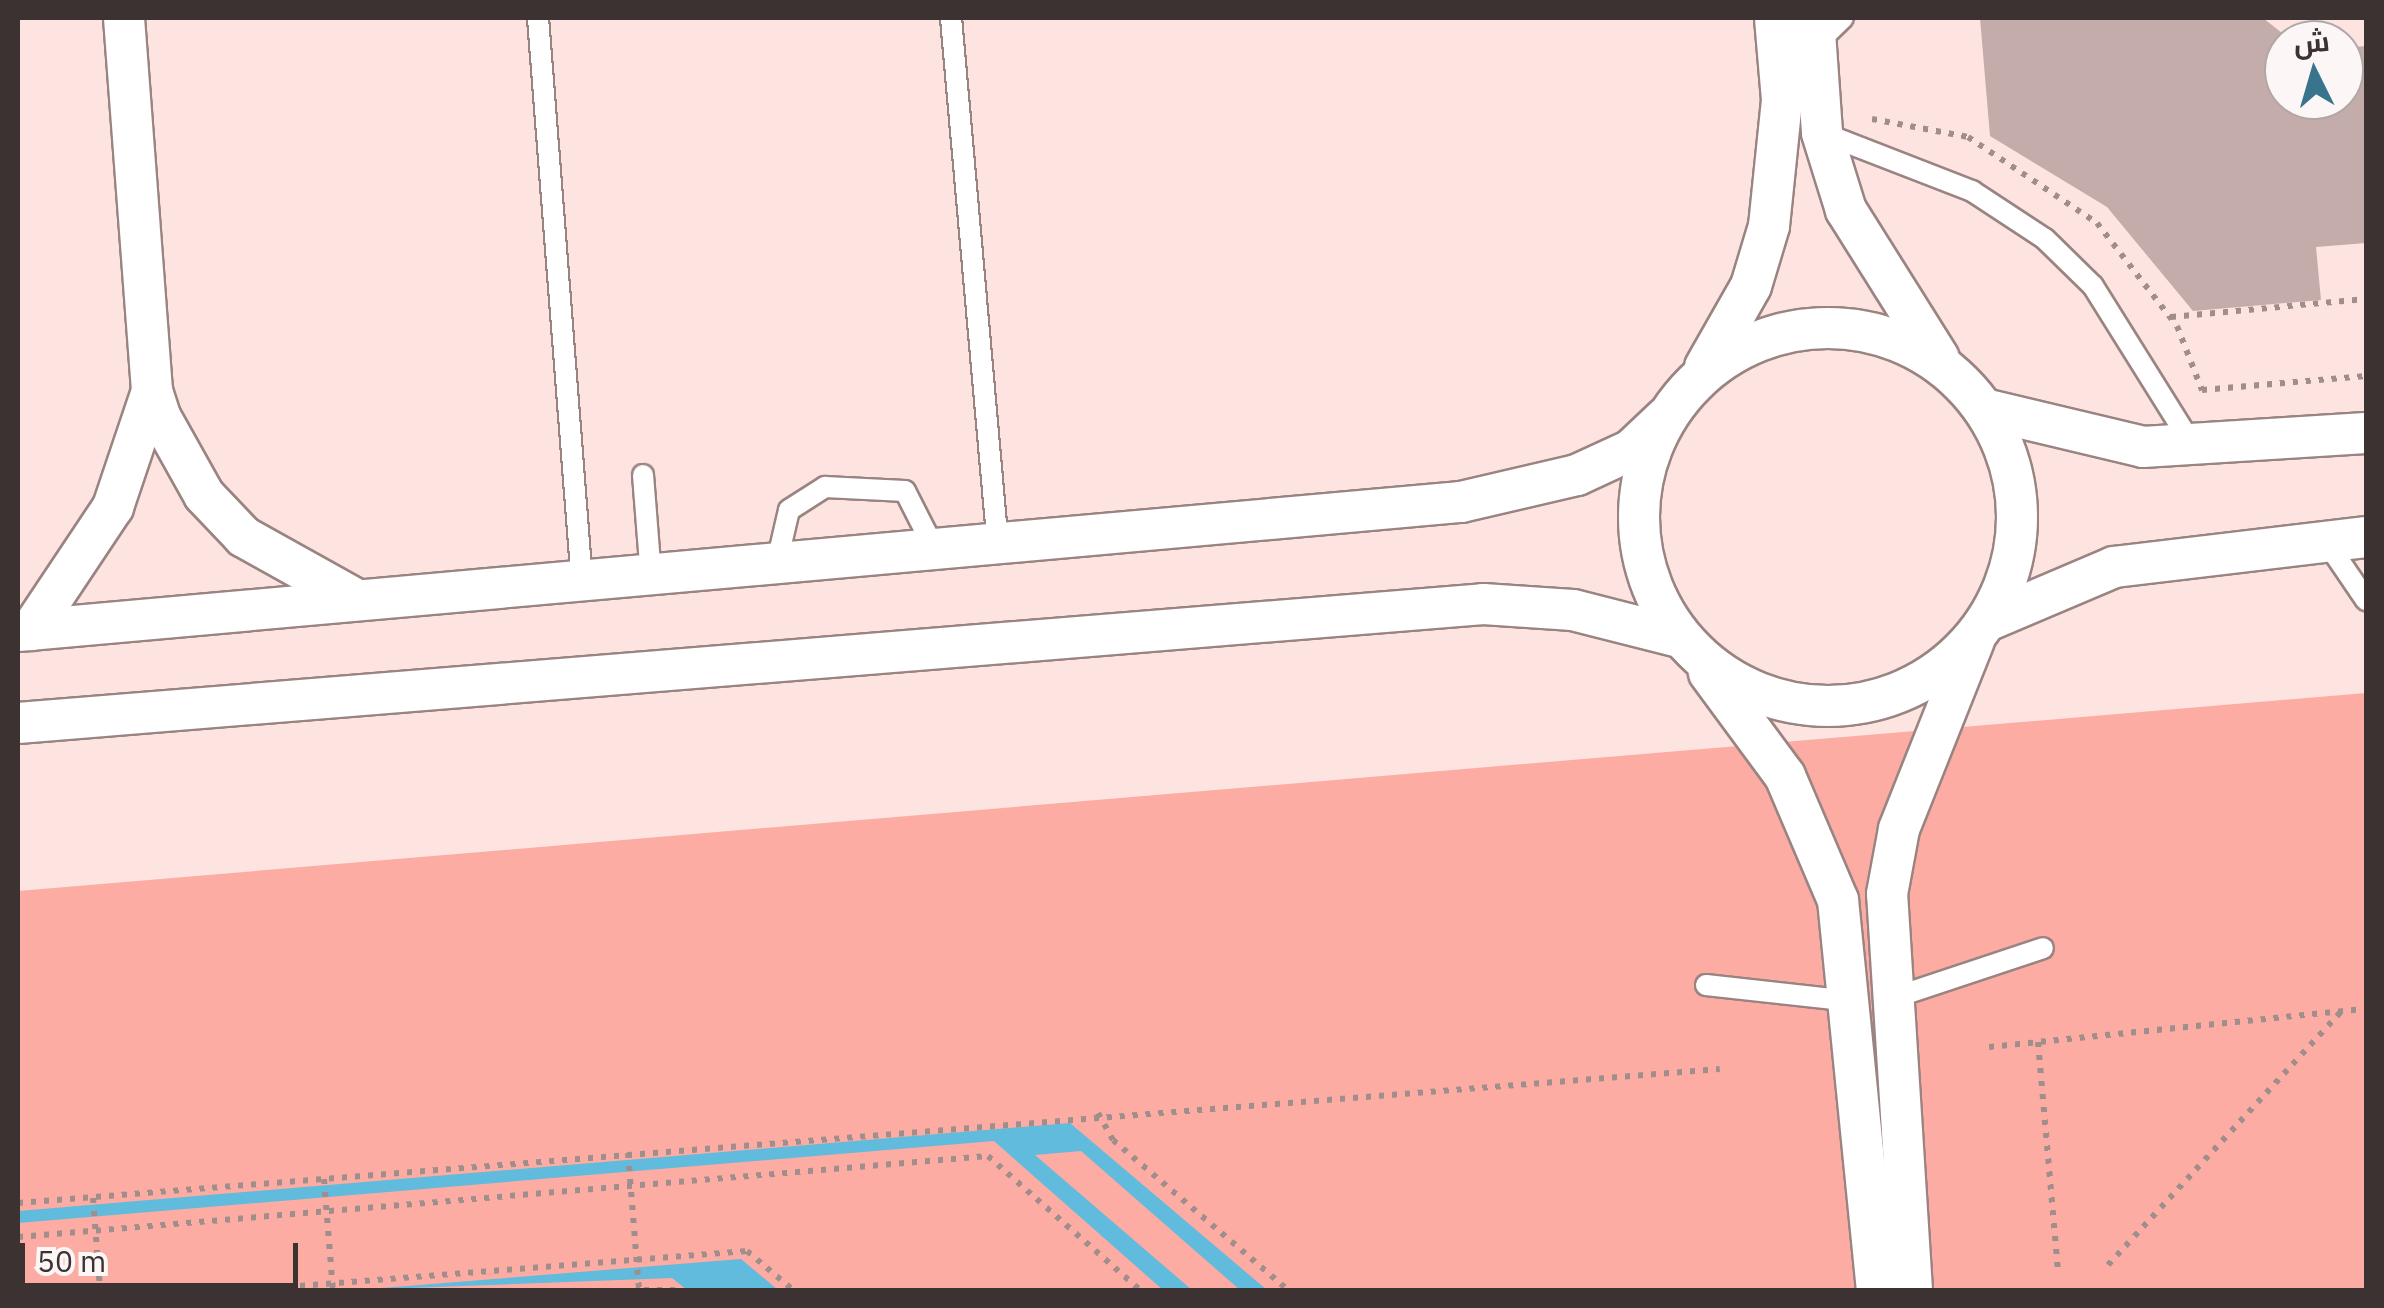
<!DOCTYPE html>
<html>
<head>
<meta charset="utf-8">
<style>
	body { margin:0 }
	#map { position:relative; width:2384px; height:1308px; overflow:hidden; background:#fde4e1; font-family:"IBM Plex Sans",Cairo,sans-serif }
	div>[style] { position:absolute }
	.green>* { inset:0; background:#fcaca3 }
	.water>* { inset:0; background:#60bbdd }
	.building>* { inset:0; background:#c3aca9 }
	.path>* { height:6px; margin-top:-3px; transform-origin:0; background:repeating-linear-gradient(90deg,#a08e8c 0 5px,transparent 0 13px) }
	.roads { filter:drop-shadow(2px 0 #9a8482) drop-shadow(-2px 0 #9a8482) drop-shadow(0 2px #9a8482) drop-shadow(0 -2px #9a8482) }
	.service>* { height:20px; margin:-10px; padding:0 10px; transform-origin:10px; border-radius:10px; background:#fff }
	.minor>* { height:40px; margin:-20px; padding:0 20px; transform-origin:20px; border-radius:20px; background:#fff }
	.minor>.ring { margin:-20px; padding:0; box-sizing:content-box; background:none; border:40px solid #fff; border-radius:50% }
	span { translate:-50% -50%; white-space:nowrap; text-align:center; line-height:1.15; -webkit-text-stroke:9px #fcf7f6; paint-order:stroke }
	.frame { position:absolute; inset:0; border:20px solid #3c3231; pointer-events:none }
	.north { position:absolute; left:2264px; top:20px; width:100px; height:100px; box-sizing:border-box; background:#fcf7f6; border:2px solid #afa8a7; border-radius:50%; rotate:355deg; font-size:28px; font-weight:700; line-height:40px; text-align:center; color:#3c3231 }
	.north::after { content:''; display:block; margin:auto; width:35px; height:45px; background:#38758c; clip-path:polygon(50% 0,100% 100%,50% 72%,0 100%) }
	.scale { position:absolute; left:20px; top:1243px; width:278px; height:45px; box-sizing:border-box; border:5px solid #3c3231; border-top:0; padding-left:12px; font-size:30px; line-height:35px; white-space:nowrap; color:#3c3231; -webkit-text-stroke:8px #fcf7f6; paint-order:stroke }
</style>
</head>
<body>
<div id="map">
	<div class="green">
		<i style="clip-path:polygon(2366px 693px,2366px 1290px,18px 1290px,18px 891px)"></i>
	</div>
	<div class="water">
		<i style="clip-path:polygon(1070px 1123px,1267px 1290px,1240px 1290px,1081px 1151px,1035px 1155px,1192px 1290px,1163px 1290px,994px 1141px,18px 1223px,18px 1211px)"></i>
		<i style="clip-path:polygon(741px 1259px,778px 1290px,687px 1290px,672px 1278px,357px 1290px)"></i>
	</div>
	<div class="building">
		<i style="clip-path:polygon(1980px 18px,2263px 18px,2291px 40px,2284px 100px,2344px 100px,2344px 48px,2366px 46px,2366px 243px,2316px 247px,2321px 300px,2193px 311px,2107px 207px,1990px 136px)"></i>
	</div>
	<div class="path">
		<i style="left:1872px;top:119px;width:98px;rotate:10.6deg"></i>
		<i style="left:1968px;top:137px;width:155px;rotate:33.7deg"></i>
		<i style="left:2097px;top:223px;width:130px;rotate:52.2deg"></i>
		<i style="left:2177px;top:326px;width:69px;rotate:68.7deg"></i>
		<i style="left:2202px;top:390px;width:165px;rotate:-4.9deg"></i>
		<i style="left:2171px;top:317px;width:196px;rotate:-5.3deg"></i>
		<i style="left:2038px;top:1042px;width:229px;rotate:85deg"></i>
		<i style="left:1989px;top:1047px;width:379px;rotate:-5.8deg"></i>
		<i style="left:1098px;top:1113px;width:31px;rotate:61deg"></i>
		<i style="left:1113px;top:1140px;width:230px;rotate:40.6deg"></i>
		<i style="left:628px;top:1153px;width:137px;rotate:85.4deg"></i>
		<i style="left:324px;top:1179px;width:111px;rotate:85.4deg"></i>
		<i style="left:93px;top:1198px;width:92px;rotate:85.6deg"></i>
		<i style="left:18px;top:1203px;width:1707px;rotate:-4.5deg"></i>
		<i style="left:18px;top:1237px;width:973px;rotate:-4.77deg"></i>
		<i style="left:988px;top:1156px;width:203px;rotate:41.4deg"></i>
		<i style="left:2108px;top:1265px;width:344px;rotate:-47.4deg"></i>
		<i style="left:248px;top:1290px;width:501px;rotate:-4.47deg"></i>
		<i style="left:747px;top:1251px;width:60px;rotate:40.3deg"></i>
		<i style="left:644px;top:1290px;width:32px"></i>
	</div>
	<div class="roads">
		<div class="service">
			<i style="left:538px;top:18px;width:566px;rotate:85.54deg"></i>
			<i style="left:951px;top:18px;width:531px;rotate:84.92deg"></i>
			<i style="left:1817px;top:43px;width:36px;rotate:-44deg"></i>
			<i style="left:1825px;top:134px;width:158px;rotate:21.2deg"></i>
			<i style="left:1972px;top:191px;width:87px;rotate:33.3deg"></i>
			<i style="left:2045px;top:239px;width:67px;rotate:44.4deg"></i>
			<i style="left:2093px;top:286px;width:189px;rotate:58deg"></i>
			<i style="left:643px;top:475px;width:102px;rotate:85.5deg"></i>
			<i style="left:2325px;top:540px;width:73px;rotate:55.7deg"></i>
			<i style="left:776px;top:566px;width:57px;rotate:-76.9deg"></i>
			<i style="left:789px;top:510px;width:43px;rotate:-32.6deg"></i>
			<i style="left:825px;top:487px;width:80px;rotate:2.9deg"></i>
			<i style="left:905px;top:491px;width:68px;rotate:63.1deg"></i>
			<i style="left:1706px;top:985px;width:147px;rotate:6.3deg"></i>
			<i style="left:1890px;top:999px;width:161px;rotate:-18.4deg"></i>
		</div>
		<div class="minor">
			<i style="left:124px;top:18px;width:374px;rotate:85.7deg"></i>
			<i style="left:152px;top:391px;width:28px;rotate:72deg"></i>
			<i style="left:161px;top:418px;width:88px;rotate:60.8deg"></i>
			<i style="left:204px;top:495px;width:58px;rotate:46.4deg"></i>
			<i style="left:244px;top:537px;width:129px;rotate:29.1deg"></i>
			<i style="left:1814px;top:18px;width:115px;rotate:86deg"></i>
			<i style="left:1822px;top:133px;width:81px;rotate:72.7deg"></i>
			<i style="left:1846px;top:210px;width:175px;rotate:57.9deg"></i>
			<i class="ring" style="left:1639px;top:328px;width:338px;height:338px"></i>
			<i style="left:1705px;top:367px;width:93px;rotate:-60.4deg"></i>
			<i style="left:1751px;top:286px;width:63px;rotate:-73.3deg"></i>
			<i style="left:1769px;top:226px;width:127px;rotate:-84.1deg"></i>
			<i style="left:1782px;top:100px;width:82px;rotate:-94.9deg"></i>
			<i style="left:1984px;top:409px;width:163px;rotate:13.4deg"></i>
			<i style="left:2143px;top:447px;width:223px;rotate:-3.6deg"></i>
			<i style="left:1987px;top:621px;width:138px;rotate:-23deg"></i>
			<i style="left:2114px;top:567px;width:254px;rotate:-6.8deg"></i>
			<i style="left:31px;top:630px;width:148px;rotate:-56.3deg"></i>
			<i style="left:113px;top:507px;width:122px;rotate:-71.4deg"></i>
			<i style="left:18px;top:631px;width:1449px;rotate:-5.11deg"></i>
			<i style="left:1461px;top:502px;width:119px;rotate:-13.1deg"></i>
			<i style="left:1577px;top:475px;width:60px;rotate:-24.8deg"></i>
			<i style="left:1631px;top:450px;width:48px;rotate:-43.3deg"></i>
			<i style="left:1709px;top:673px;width:128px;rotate:53.6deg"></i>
			<i style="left:1785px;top:776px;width:135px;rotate:66.9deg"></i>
			<i style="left:1838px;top:900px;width:392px;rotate:84.3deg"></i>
			<i style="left:18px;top:723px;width:1470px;rotate:-4.64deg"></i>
			<i style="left:1483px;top:604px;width:90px;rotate:3.8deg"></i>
			<i style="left:1573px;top:610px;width:109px;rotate:14.3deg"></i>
			<i style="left:1912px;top:1290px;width:397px;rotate:-93.6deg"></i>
			<i style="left:1887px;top:894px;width:66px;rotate:-79.5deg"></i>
			<i style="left:1899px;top:829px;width:202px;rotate:-68.3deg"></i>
		</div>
	</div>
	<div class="frame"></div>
	<div class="north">ش</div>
	<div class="scale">50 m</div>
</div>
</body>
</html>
